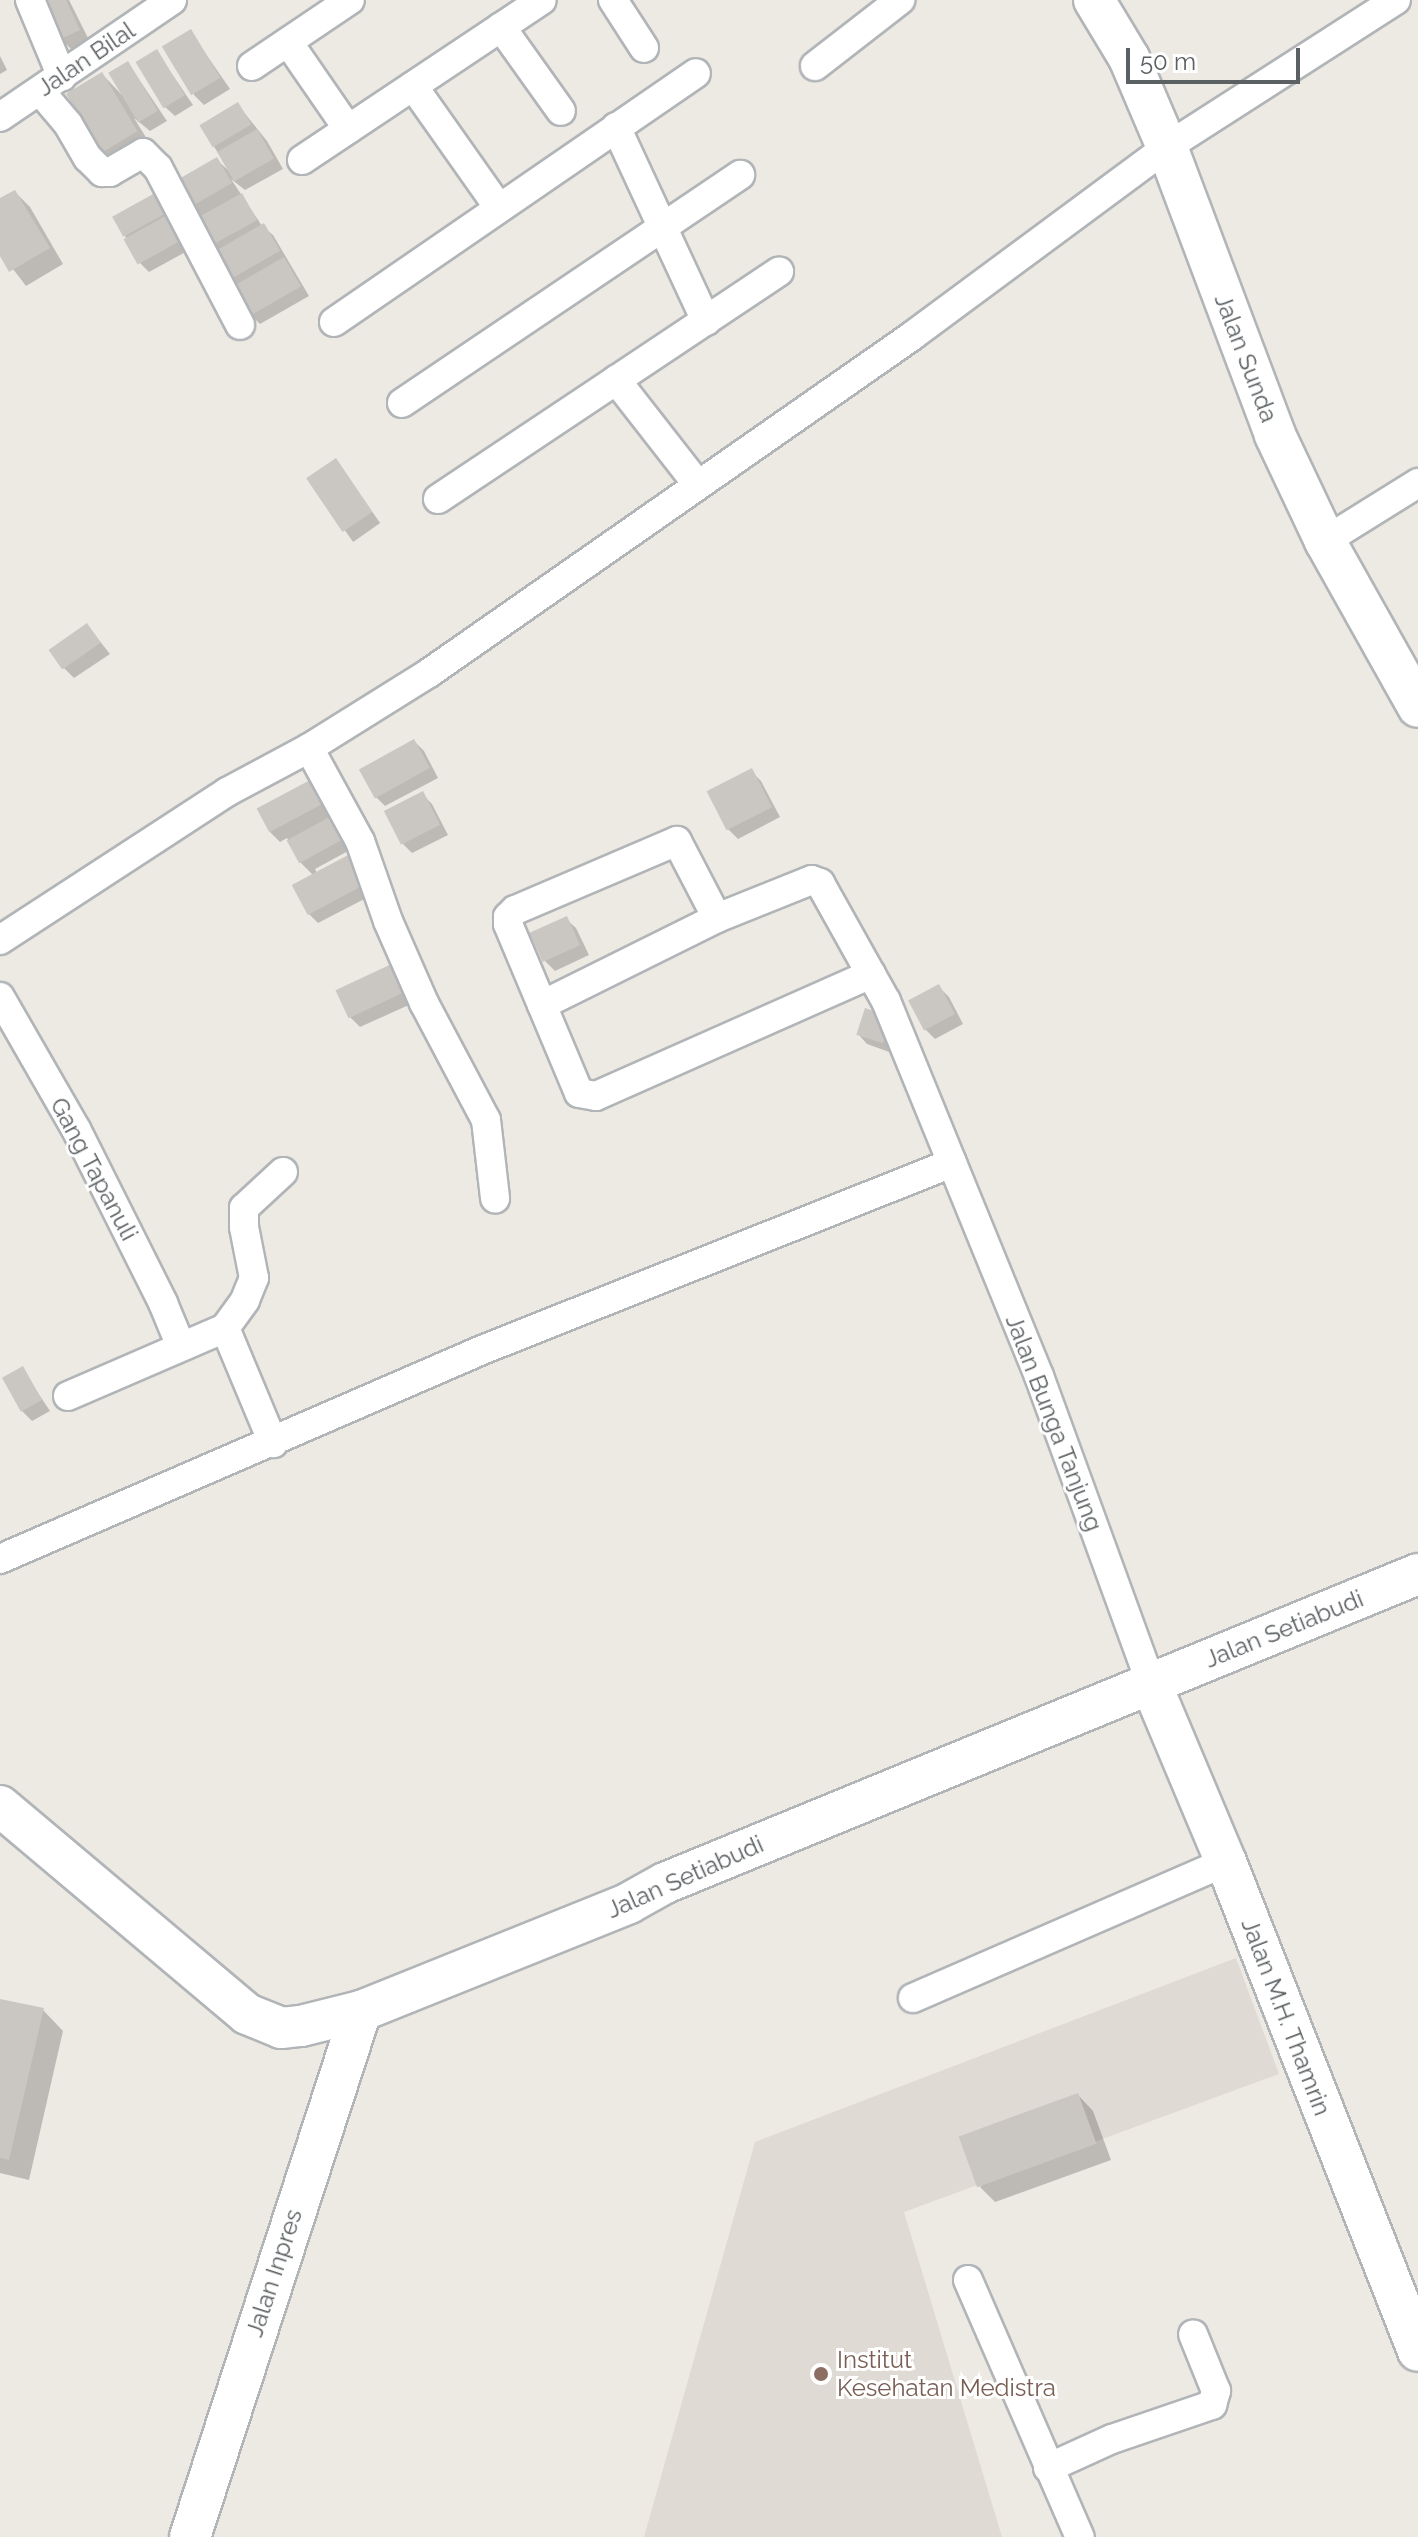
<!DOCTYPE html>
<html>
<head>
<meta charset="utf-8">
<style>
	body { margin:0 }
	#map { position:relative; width:1418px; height:2537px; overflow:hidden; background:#ede9e3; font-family:Raleway,sans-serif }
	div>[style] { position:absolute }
	.education>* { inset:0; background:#e0dad5 }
	.shadow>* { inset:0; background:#0003; transform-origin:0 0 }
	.building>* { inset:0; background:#cac6c2; transform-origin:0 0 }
	.roads { filter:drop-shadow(2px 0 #b1b5b8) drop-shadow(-2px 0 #b1b5b8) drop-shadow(0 2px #b1b5b8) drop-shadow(0 -2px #b1b5b8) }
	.street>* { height:28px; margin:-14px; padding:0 14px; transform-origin:14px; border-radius:14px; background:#fff }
	.secondary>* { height:40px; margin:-20px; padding:0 20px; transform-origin:20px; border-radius:20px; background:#fff }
	.dots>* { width:22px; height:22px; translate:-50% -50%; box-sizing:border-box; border:4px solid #fff; border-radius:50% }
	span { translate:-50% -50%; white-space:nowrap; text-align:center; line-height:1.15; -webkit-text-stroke:6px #fff; paint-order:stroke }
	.street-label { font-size:24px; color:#5b6063 }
	.education-label { font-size:24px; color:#785e54 }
	.left { translate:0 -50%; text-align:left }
	.scale { position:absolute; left:1126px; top:48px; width:174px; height:36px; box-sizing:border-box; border:4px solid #5b6063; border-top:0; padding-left:10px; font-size:24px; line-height:28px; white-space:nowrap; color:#5b6063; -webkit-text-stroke:6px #fff; paint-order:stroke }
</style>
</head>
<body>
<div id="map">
	<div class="education">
		<i style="clip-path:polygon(1236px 1958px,1279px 2074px,904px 2212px,1002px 2537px,644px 2537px,755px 2142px)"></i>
	</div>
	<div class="shadow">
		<i style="clip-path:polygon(41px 0,69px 0,89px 40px,71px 49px,61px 39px)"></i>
		<i style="clip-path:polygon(190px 31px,230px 89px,204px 105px,194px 95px)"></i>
		<i style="clip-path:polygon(157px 52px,193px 105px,175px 116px,165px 107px)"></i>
		<i style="clip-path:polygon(0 56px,7px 70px,0 74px)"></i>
		<i style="clip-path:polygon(128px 63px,167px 121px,150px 131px,134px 118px,152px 147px,118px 167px,103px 152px,102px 74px,122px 95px)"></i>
		<i style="clip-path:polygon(238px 105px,267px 141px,283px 169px,245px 190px,231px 179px,262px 226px,273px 235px,309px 296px,260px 324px,250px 314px,237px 286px,188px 207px,216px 159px,230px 172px,213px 145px)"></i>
		<i style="clip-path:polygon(15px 192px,30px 207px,63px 264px,26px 286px,0 252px,0 201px)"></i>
		<i style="clip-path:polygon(154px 196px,191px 249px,149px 272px,139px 262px,125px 236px)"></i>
		<i style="left:336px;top:460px;width:77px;height:33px;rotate:55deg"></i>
		<i style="clip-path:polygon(87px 625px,110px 654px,74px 678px,64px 668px)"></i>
		<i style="clip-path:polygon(414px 741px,424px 751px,438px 778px,385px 806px,375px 796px)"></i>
		<i style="clip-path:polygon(751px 771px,761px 781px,780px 817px,738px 839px,728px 829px)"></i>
		<i style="clip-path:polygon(313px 780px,361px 844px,315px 869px,317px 873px,350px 856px,374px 894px,318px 923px,308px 913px,294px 885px,313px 875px,300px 862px,287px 838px,280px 842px,270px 832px)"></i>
		<i style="clip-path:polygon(422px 794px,432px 804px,448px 835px,412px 853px,403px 844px)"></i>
		<i style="clip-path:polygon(566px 919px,576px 928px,589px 955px,555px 971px,545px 961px)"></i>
		<i style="clip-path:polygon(397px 963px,420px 1000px,360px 1027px,350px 1017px)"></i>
		<i style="clip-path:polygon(939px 987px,949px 997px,963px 1024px,935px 1039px,925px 1029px)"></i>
		<i style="clip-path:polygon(901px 1029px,892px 1053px,867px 1044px,858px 1034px)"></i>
		<i style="clip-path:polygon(22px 1369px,50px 1411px,32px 1421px,22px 1411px)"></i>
		<i style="clip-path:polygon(0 2001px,43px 2010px,63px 2031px,29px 2180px,0 2173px)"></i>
		<i style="clip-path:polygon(1078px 2095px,1093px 2111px,1111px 2160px,995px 2202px,980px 2187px)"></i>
	</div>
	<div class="building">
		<i style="clip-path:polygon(39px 0,66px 0,80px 30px,59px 40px)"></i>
		<i style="left:191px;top:29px;width:57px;height:34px;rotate:59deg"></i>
		<i style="left:157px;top:49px;width:54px;height:25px;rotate:59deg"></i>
		<i style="left:128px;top:61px;width:58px;height:23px;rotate:59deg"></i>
		<i style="left:102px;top:72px;width:69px;height:42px;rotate:59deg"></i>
		<i style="left:238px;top:102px;width:26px;height:45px;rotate:59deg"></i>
		<i style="left:257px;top:129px;width:34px;height:46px;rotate:60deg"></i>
		<i style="left:217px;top:157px;width:30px;height:53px;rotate:60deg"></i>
		<i style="clip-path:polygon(15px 190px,50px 248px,9px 272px,0 256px,0 198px)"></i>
		<i style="left:155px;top:193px;width:23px;height:49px;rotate:61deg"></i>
		<i style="left:242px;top:193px;width:31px;height:55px;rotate:61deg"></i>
		<i style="left:169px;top:214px;width:29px;height:52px;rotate:61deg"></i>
		<i style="left:264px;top:223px;width:32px;height:60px;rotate:60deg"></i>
		<i style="left:284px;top:257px;width:34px;height:60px;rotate:60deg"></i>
		<i style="left:336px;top:458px;width:65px;height:36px;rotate:56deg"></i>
		<i style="left:87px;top:623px;width:24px;height:47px;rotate:55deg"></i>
		<i style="left:414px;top:739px;width:33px;height:63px;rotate:61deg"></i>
		<i style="left:752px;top:768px;width:44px;height:51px;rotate:63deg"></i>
		<i style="left:314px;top:778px;width:27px;height:65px;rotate:62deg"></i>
		<i style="left:423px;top:791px;width:38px;height:44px;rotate:63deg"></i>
		<i style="left:340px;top:811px;width:26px;height:61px;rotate:61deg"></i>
		<i style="left:350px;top:854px;width:34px;height:66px;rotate:62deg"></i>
		<i style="left:567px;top:916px;width:32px;height:41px;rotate:66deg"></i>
		<i style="left:398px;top:961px;width:31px;height:69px;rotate:65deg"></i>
		<i style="left:939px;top:984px;width:34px;height:35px;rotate:62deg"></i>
		<i style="left:865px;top:1008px;width:28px;height:28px;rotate:18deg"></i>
		<i style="left:23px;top:1366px;width:39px;height:24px;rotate:61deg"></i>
		<i style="clip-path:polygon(0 1999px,44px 2008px,9px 2160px,0 2158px)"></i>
		<i style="left:1078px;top:2093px;width:54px;height:127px;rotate:70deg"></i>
	</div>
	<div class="roads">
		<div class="street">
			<i style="left:30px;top:0;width:83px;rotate:67.4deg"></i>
			<i style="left:613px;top:0;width:57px;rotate:57.1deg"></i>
			<i style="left:501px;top:27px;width:103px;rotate:54.5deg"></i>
			<i style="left:288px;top:42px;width:106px;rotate:55.4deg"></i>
			<i style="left:252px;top:66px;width:118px;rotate:-34deg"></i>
			<i style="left:815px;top:66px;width:108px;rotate:-37.8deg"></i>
			<i style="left:413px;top:86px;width:149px;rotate:54.8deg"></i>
			<i style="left:40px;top:91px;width:43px;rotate:49.7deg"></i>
			<i style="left:68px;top:124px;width:39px;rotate:60deg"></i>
			<i style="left:88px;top:158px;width:20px;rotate:45deg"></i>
			<i style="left:102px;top:172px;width:8px"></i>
			<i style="left:110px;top:172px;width:38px;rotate:-30deg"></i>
			<i style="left:143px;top:153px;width:21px;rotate:45deg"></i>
			<i style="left:158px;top:168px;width:177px;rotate:62.4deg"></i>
			<i style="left:0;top:117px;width:208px;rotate:-34.2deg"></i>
			<i style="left:616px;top:127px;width:214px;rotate:65.1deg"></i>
			<i style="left:302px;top:160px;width:288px;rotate:-33.7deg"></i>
			<i style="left:334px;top:322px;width:439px;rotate:-34.5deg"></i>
			<i style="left:616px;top:380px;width:133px;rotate:52deg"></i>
			<i style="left:402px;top:403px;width:408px;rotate:-34deg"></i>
			<i style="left:438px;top:499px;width:410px;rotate:-33.7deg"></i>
			<i style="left:1325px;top:541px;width:110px;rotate:-31.9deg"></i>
			<i style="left:309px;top:748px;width:106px;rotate:61.3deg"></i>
			<i style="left:360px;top:841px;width:85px;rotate:70.7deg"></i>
			<i style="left:388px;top:921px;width:90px;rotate:66.3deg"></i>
			<i style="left:424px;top:1003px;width:132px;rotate:62.1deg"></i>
			<i style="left:486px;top:1120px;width:79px;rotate:83.4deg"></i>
			<i style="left:717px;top:918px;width:87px;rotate:-117.5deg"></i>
			<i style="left:677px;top:841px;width:176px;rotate:156.9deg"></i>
			<i style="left:515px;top:910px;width:10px;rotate:135deg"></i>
			<i style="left:508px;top:917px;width:7px;rotate:90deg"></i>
			<i style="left:508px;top:924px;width:183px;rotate:67.2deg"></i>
			<i style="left:579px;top:1093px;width:17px;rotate:10deg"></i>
			<i style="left:596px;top:1096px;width:301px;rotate:-23.9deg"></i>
			<i style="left:0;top:940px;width:271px;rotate:-33.1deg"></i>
			<i style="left:227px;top:792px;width:93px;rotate:-28.2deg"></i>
			<i style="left:309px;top:748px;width:142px;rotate:-32deg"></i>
			<i style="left:429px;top:673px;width:589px;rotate:-34.9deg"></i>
			<i style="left:912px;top:336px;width:317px;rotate:-36.5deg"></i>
			<i style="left:1167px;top:147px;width:272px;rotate:-32.7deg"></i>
			<i style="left:0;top:997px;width:152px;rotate:60.1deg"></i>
			<i style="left:76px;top:1129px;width:195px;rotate:63.4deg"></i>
			<i style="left:163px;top:1303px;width:44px;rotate:67.5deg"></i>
			<i style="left:542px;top:1005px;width:195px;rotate:-26.4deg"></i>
			<i style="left:717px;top:918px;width:102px;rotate:-21.8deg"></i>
			<i style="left:812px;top:880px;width:9px;rotate:21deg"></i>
			<i style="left:820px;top:883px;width:135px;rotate:60.8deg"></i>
			<i style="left:886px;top:1001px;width:405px;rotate:67.8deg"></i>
			<i style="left:1039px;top:1376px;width:328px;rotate:70deg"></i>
			<i style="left:225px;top:1328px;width:125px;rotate:67.3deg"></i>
			<i style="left:68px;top:1396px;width:171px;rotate:-23.4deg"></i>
			<i style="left:225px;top:1328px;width:34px;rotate:-54deg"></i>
			<i style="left:245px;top:1300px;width:24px;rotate:-68deg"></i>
			<i style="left:254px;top:1278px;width:52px;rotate:-101.1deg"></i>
			<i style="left:244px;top:1227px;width:19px;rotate:-90deg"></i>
			<i style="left:244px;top:1208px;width:53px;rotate:-42.7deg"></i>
			<i style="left:0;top:1559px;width:525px;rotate:-23.44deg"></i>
			<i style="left:482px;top:1350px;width:506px;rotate:-21.7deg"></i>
			<i style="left:913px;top:1998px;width:341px;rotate:-23.5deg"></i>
			<i style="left:968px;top:2280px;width:280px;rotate:66.5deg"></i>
			<i style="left:1048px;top:2468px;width:70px;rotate:-24.4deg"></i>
			<i style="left:1112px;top:2439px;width:106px;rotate:-18.8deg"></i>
			<i style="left:1212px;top:2405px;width:15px;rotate:-74deg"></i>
			<i style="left:1216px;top:2391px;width:61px;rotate:-112deg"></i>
		</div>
		<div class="secondary">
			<i style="left:1094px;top:0;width:68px;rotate:58.9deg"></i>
			<i style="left:1129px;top:58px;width:97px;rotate:66.9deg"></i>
			<i style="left:1167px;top:147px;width:308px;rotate:69.4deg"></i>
			<i style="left:1275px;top:435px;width:117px;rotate:64.7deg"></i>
			<i style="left:1325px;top:541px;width:190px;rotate:60.7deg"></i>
			<i style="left:1151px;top:1684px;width:193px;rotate:67.2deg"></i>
			<i style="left:1226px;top:1862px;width:525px;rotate:68.56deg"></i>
			<i style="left:0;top:1806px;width:323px;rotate:40.1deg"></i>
			<i style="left:247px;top:2014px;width:37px;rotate:22deg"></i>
			<i style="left:281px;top:2028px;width:20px;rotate:-6deg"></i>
			<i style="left:301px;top:2026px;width:62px;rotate:-14deg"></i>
			<i style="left:361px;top:2011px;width:289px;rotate:-21.9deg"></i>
			<i style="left:629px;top:1903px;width:41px;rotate:-29.1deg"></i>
			<i style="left:665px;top:1883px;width:814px;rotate:-22.31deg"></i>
			<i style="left:190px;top:2537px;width:553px;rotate:-71.99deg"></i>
		</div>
	</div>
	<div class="dots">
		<i style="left:821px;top:2374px;background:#8d6e63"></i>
	</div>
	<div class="street-label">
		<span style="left:86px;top:59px;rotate:-34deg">Jalan Bilal</span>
		<span style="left:1246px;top:358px;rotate:69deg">Jalan Sunda</span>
		<span style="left:94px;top:1169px;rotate:62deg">Gang Tapanuli</span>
		<span style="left:1054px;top:1423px;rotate:69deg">Jalan Bunga Tanjung</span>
		<span style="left:1284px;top:1629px;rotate:-22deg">Jalan Setiabudi</span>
		<span style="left:685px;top:1877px;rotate:-24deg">Jalan Setiabudi</span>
		<span style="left:1286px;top:2017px;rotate:69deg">Jalan M.H. Thamrin</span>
		<span style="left:274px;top:2273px;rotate:-72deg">Jalan Inpres</span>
	</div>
	<div class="education-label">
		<span class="left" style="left:837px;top:2374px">Institut<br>Kesehatan Medistra</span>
	</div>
	<div class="scale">50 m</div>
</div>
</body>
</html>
